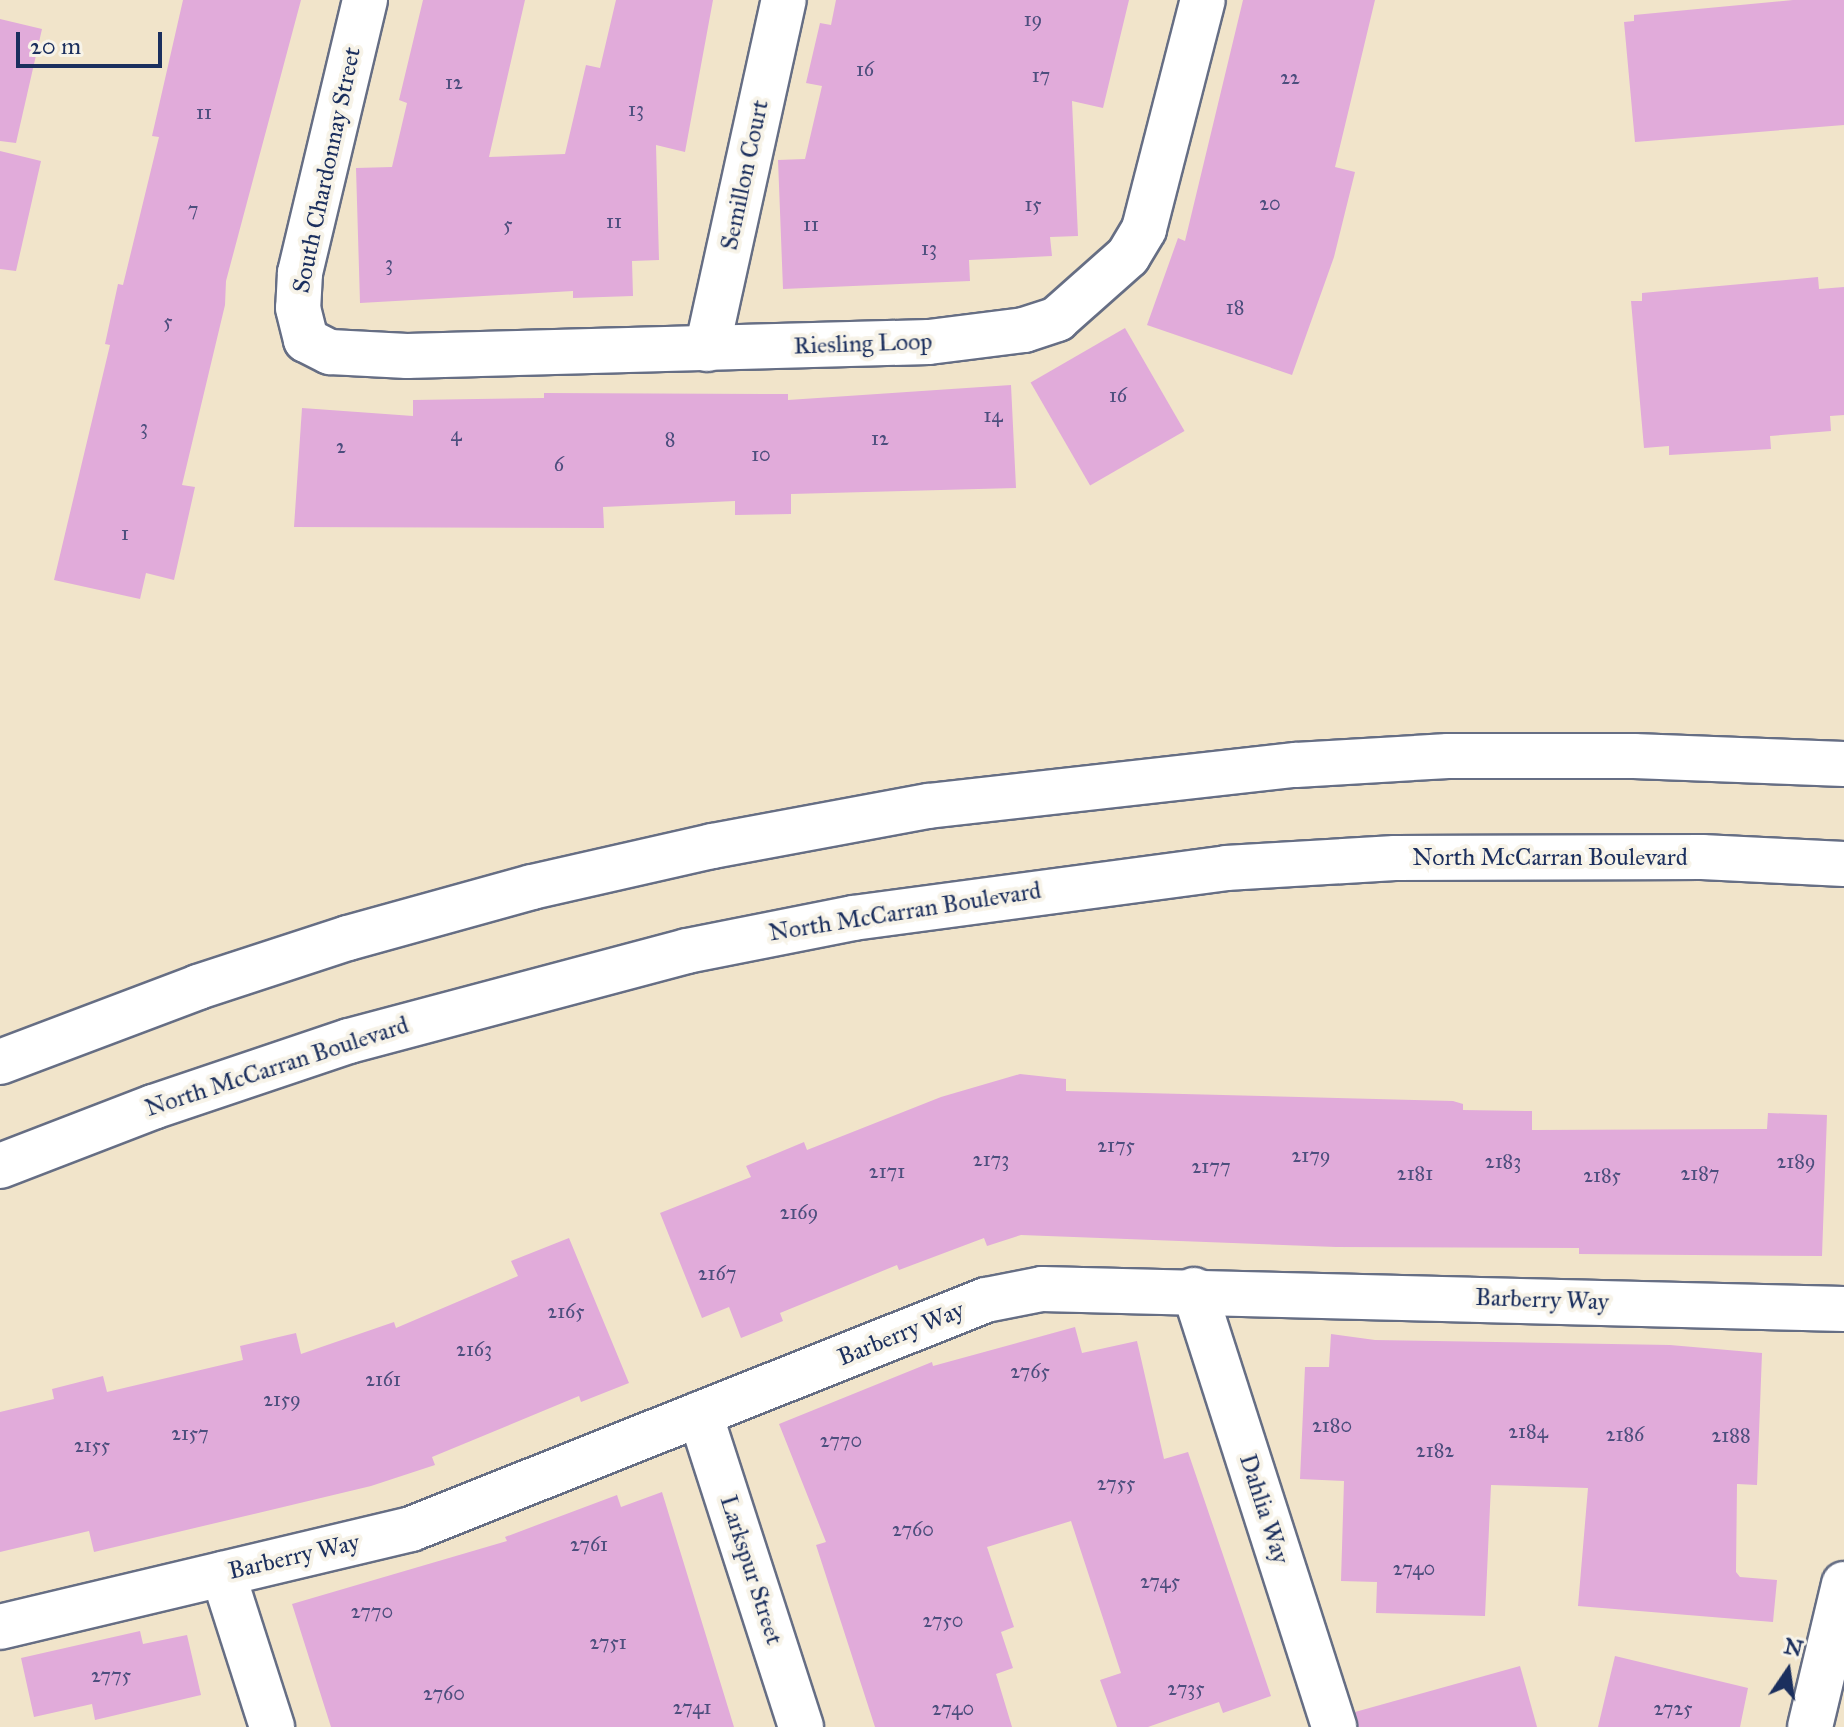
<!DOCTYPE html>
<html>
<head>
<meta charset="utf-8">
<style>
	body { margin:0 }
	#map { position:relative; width:1844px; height:1727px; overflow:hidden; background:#f1e4ca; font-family:"IM FELL Great Primer",serif }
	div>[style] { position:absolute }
	.building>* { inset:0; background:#e1abda; transform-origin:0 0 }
	.roads { filter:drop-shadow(2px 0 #666e84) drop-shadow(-2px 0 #666e84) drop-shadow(0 2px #666e84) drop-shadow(0 -2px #666e84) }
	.minor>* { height:44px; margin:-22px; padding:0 22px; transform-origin:22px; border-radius:22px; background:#fff }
	.major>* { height:44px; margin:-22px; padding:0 22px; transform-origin:22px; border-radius:22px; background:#fff }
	span { translate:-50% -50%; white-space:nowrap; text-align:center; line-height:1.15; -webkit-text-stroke:8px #f7f3e8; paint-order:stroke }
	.number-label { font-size:20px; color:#4c4e7d }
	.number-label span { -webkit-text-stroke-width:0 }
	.street-label { font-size:24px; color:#1b2f5e }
	.north { position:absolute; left:1748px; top:1631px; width:80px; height:80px; -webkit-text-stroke:6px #f7f3e8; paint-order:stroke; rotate:13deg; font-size:22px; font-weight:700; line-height:32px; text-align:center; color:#1b2f5e }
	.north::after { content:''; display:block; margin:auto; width:28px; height:36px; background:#1b2f5e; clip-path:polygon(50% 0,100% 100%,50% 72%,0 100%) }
	.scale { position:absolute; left:16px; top:32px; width:146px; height:36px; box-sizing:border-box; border:4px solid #1b2f5e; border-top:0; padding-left:10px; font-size:24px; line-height:28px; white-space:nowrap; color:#1b2f5e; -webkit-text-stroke:6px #f7f3e8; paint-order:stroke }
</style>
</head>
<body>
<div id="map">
	<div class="building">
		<i style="clip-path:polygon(183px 0,301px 0,226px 281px,225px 305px,182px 485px,195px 487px,174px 580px,146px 573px,140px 599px,54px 580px,110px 345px,105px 344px,118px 284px,123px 285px,159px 137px,152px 136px)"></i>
		<i style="clip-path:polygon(423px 0,525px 0,489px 157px,565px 154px,586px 65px,600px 68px,616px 0,713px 0,685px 152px,656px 145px,659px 260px,632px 261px,633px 296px,573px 298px,573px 291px,360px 303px,356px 168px,392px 167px,407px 103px,399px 100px)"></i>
		<i style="clip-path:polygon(836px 0,1129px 0,1103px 108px,1072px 101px,1078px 236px,1050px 237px,1052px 256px,969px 260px,970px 281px,783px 289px,778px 160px,805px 159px,822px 86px,806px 83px,820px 23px,831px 25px)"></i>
		<i style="clip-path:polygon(1243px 0,1375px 0,1335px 167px,1355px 172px,1334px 257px,1292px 375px,1147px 325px,1178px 238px,1185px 241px)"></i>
		<i style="clip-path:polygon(1793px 0,1844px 0,1844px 125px,1635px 142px,1624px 22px,1634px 21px,1634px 15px)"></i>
		<i style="clip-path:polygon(0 19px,42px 29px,16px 143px,0 141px)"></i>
		<i style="clip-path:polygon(0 151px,41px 161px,16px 271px,0 269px)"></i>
		<i style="clip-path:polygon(1818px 277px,1819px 289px,1844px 287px,1844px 415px,1830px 416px,1831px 431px,1770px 436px,1771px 449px,1669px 455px,1669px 446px,1644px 448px,1631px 301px,1642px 301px,1642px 293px)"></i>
		<i style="left:1125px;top:328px;width:119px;height:109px;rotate:60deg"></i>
		<i style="clip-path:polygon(1011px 385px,1016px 488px,791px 494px,791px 514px,735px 515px,735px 501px,603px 507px,604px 528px,294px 527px,302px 408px,413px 416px,413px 400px,544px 398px,544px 393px,788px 394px,788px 400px)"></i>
		<i style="clip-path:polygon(1020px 1074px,1066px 1079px,1066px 1091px,1453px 1101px,1463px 1104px,1463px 1110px,1532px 1111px,1532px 1130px,1767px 1129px,1768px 1113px,1827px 1115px,1822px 1256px,1579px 1254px,1579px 1248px,1336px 1247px,1021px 1235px,987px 1246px,984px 1238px,899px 1270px,897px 1265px,780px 1313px,783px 1321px,741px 1338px,729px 1307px,702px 1318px,660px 1213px,751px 1177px,746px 1166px,804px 1142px,807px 1150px,941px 1097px)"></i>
		<i style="clip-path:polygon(569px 1238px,629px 1383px,581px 1402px,579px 1396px,432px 1457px,435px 1465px,371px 1486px,94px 1552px,89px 1531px,0 1552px,0 1412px,54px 1399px,52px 1389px,103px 1376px,107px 1392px,243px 1360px,240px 1346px,296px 1333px,301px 1354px,394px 1322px,396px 1328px,518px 1276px,511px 1261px)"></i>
		<i style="clip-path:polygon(1075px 1327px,1082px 1353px,1137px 1341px,1164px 1459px,1188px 1452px,1271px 1696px,1223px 1713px,1219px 1702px,1148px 1727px,1117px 1727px,1100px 1680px,1121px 1673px,1071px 1521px,987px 1547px,1014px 1627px,1001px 1632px,1013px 1668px,996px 1674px,1012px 1727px,875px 1727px,816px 1545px,826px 1542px,779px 1424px,932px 1362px,933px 1366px)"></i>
		<i style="clip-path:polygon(1331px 1334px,1375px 1340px,1670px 1345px,1762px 1353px,1757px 1485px,1737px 1484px,1736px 1572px,1740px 1577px,1777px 1580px,1773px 1622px,1578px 1606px,1588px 1488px,1491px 1485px,1485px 1616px,1376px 1613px,1377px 1582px,1341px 1581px,1344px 1481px,1300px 1479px,1305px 1367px,1329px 1367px)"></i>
		<i style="clip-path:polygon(662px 1492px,734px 1727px,331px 1727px,292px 1604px,507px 1541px,505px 1537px,617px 1495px,621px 1507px)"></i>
		<i style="clip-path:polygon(140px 1631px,143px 1644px,187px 1635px,201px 1695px,95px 1720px,92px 1704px,34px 1717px,21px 1658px)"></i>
		<i style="clip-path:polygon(1615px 1656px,1748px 1688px,1740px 1727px,1598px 1727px)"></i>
		<i style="clip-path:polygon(1520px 1666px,1537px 1727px,1358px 1727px,1355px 1712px)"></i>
	</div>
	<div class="roads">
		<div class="minor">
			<i style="left:365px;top:0;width:281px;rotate:103.4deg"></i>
			<i style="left:300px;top:273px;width:35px;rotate:93deg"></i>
			<i style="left:298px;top:308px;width:33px;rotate:76deg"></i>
			<i style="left:306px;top:340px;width:27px;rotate:27deg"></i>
			<i style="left:330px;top:352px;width:77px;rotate:3deg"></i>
			<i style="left:407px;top:356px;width:522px;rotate:-1.54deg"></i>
			<i style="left:929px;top:342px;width:96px;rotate:-7.2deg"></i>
			<i style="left:1024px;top:330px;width:35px;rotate:-18deg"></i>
			<i style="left:1057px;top:319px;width:95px;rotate:-41.6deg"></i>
			<i style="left:1128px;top:256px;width:31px;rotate:-59deg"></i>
			<i style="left:1144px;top:229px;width:236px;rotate:-75.6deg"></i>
			<i style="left:707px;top:349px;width:357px;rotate:-77.6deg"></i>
			<i style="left:1194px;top:1290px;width:459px;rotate:72.2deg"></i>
			<i style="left:700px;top:1414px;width:329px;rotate:72.1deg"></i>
			<i style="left:223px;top:1574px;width:161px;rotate:72.2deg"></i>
			<i style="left:0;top:1627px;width:423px;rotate:-13.4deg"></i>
			<i style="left:411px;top:1529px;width:619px;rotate:-21.72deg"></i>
			<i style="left:986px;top:1300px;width:57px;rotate:-11.1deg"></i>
			<i style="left:1042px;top:1289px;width:802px;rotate:1.43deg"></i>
			<i style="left:1810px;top:1727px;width:147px;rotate:-76.6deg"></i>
		</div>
		<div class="major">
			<i style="left:0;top:1062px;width:212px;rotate:-20.7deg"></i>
			<i style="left:198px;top:987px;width:158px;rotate:-18.1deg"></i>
			<i style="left:348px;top:938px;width:191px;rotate:-15.5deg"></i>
			<i style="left:532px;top:887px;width:185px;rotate:-12.8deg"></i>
			<i style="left:712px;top:846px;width:220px;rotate:-10.5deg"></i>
			<i style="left:928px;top:806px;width:370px;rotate:-6.4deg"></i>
			<i style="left:1296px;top:765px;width:152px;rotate:-3.4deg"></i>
			<i style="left:1448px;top:756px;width:186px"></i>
			<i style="left:1634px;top:756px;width:210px;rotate:2.2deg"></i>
			<i style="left:0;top:1166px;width:164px;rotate:-21.1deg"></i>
			<i style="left:153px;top:1107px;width:207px;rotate:-18.6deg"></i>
			<i style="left:349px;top:1041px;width:350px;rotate:-14.9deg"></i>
			<i style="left:687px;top:951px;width:169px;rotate:-11.2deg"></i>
			<i style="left:853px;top:918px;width:376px;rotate:-7.6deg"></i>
			<i style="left:1226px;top:868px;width:169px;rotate:-3.4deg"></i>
			<i style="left:1395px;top:858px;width:307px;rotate:-0.2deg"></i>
			<i style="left:1702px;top:857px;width:142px;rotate:2.8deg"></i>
		</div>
	</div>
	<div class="number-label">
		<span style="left:1033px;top:19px">19</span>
		<span style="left:865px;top:69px">16</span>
		<span style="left:1041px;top:75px">17</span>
		<span style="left:1290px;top:77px">22</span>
		<span style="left:454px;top:82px">12</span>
		<span style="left:636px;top:109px">13</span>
		<span style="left:204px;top:112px">11</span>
		<span style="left:1270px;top:203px">20</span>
		<span style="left:1033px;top:204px">15</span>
		<span style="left:193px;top:209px">7</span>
		<span style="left:614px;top:221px">11</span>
		<span style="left:508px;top:224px">5</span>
		<span style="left:811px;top:224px">11</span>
		<span style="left:929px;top:248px">13</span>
		<span style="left:389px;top:263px">3</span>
		<span style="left:1235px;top:307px">18</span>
		<span style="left:168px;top:321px">5</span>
		<span style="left:1118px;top:395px">16</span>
		<span style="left:993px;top:415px">14</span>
		<span style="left:144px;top:427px">3</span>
		<span style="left:456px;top:434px">4</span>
		<span style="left:880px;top:438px">12</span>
		<span style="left:670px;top:439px">8</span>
		<span style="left:341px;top:446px">2</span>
		<span style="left:761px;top:454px">10</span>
		<span style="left:559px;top:464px">6</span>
		<span style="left:125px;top:533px">1</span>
		<span style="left:1116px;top:1145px">2175</span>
		<span style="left:1311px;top:1155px">2179</span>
		<span style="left:991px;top:1159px">2173</span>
		<span style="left:1503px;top:1161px">2183</span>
		<span style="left:1796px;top:1161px">2189</span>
		<span style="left:1211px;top:1166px">2177</span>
		<span style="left:887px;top:1171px">2171</span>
		<span style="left:1415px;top:1173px">2181</span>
		<span style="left:1700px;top:1173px">2187</span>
		<span style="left:1602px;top:1175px">2185</span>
		<span style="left:799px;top:1212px">2169</span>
		<span style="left:717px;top:1273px">2167</span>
		<span style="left:566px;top:1311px">2165</span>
		<span style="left:474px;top:1349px">2163</span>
		<span style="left:1030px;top:1371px">2765</span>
		<span style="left:383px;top:1379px">2161</span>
		<span style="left:282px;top:1399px">2159</span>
		<span style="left:1332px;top:1425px">2180</span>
		<span style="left:1528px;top:1431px">2184</span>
		<span style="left:190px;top:1433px">2157</span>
		<span style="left:1625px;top:1434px">2186</span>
		<span style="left:1731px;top:1435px">2188</span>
		<span style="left:841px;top:1440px">2770</span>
		<span style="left:92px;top:1445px">2155</span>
		<span style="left:1435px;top:1450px">2182</span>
		<span style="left:1116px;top:1483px">2755</span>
		<span style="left:913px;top:1529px">2760</span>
		<span style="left:589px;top:1544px">2761</span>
		<span style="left:1414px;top:1568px">2740</span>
		<span style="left:1160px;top:1581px">2745</span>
		<span style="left:372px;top:1611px">2770</span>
		<span style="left:943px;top:1620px">2750</span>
		<span style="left:608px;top:1642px">2751</span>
		<span style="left:111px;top:1675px">2775</span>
		<span style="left:1186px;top:1688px">2735</span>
		<span style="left:444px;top:1693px">2760</span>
		<span style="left:692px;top:1707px">2741</span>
		<span style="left:953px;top:1708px">2740</span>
		<span style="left:1673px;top:1708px">2725</span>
	</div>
	<div class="street-label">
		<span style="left:327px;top:170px;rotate:-78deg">South Chardonnay Street</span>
		<span style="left:745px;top:175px;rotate:-78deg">Semillon Court</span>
		<span style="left:863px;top:344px;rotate:-2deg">Riesling Loop</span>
		<span style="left:1550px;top:858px">North McCarran Boulevard</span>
		<span style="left:905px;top:912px;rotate:-9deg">North McCarran Boulevard</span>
		<span style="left:277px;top:1067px;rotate:-18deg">North McCarran Boulevard</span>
		<span style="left:1542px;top:1300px;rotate:2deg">Barberry Way</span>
		<span style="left:901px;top:1334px;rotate:-22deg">Barberry Way</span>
		<span style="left:1264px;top:1509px;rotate:72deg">Dahlia Way</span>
		<span style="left:294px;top:1557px;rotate:-13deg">Barberry Way</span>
		<span style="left:751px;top:1570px;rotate:72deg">Larkspur Street</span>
	</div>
	<div class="north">N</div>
	<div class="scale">20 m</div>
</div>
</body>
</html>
